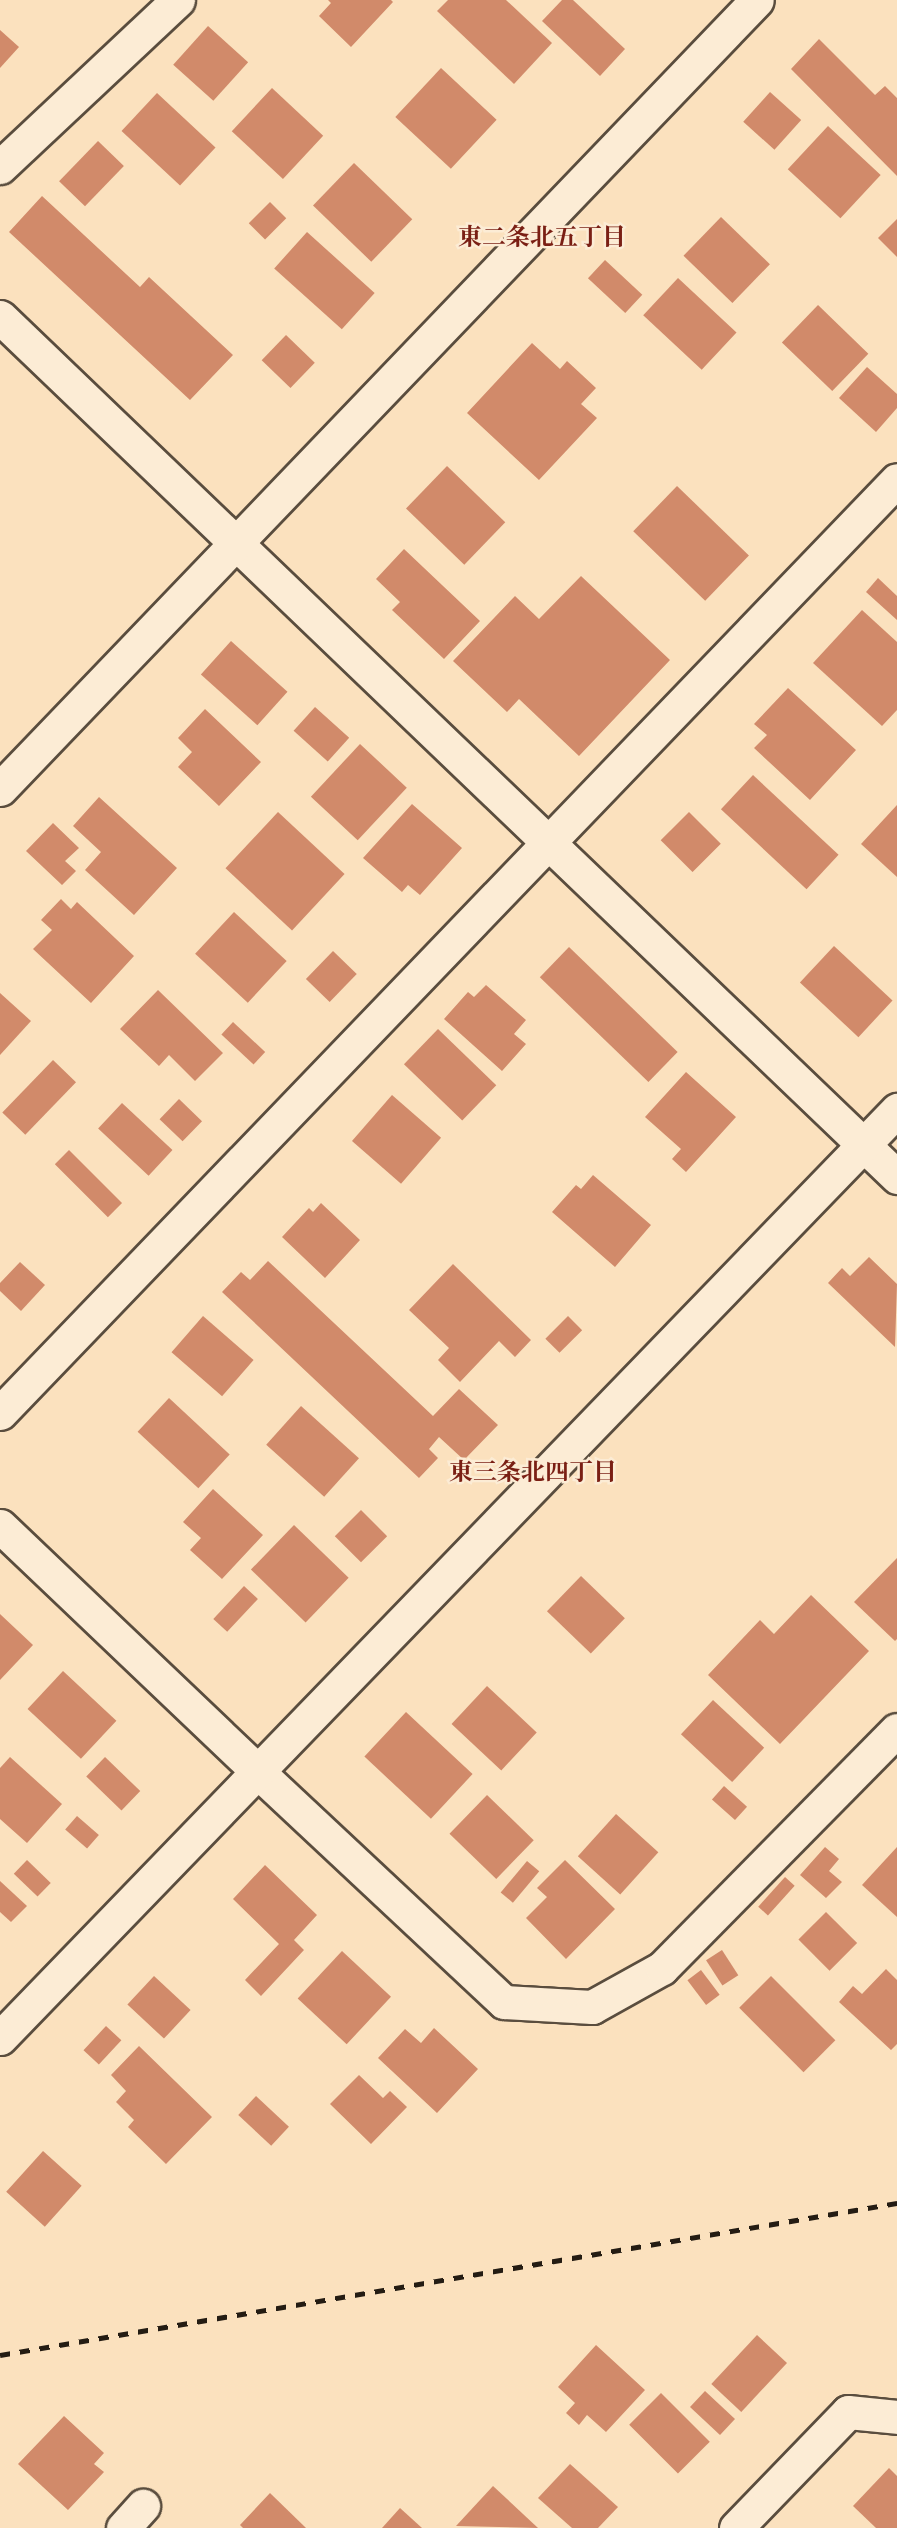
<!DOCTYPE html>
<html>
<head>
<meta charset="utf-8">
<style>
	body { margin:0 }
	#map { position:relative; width:897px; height:2528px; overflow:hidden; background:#fbe1be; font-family:"Gentium Book Plus","Noto Serif JP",serif }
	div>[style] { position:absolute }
	.building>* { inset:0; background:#d18a6a; transform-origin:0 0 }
	.roads { filter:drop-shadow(2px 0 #5a4d3e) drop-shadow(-2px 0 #5a4d3e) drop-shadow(0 2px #5a4d3e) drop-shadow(0 -2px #5a4d3e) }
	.minor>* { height:33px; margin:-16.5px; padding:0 16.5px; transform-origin:16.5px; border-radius:16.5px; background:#fcecd5 }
	.tertiary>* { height:33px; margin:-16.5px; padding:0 16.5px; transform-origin:16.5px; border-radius:16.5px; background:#fcecd5 }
	.rail>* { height:4.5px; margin-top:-2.25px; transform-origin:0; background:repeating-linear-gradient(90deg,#241c13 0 10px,transparent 0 20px) }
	span { translate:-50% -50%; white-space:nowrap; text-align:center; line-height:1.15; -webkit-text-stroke:5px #fcecd5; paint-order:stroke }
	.neighbourhood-label { font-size:24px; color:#7a1f14; font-weight:700 }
</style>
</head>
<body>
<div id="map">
	<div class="building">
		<i style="clip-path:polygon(328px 0,391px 0,393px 2px,351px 47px,319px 16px,331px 3px)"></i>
		<i style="clip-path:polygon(448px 0,506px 0,552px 43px,514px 84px,437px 11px)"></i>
		<i style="clip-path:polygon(562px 0,573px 0,625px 49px,600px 76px,542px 21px)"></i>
		<i style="left:208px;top:26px;width:54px;height:52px;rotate:42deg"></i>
		<i style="clip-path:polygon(0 30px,19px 47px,0 68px)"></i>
		<i style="clip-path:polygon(819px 39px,875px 95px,885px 86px,897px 98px,897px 176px,791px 69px)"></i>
		<i style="left:441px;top:68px;width:76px;height:67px;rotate:43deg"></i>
		<i style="left:272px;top:88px;width:70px;height:59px;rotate:43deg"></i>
		<i style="left:770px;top:92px;width:42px;height:40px;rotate:42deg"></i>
		<i style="left:157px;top:93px;width:80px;height:52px;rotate:43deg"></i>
		<i style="left:828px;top:126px;width:72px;height:59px;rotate:43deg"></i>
		<i style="left:98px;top:141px;width:36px;height:56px;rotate:44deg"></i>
		<i style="left:354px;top:163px;width:81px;height:59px;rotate:44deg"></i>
		<i style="clip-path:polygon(42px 196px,140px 287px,149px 277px,233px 355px,190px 400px,9px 232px)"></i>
		<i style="left:270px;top:202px;width:23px;height:30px;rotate:45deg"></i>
		<i style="left:721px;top:217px;width:68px;height:54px;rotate:44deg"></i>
		<i style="clip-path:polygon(897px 219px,897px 257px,878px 238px)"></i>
		<i style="left:307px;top:232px;width:91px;height:49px;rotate:42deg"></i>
		<i style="left:605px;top:260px;width:51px;height:25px;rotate:43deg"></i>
		<i style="left:678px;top:278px;width:80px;height:51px;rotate:43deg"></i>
		<i style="left:818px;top:305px;width:70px;height:52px;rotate:44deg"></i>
		<i style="left:286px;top:335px;width:40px;height:35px;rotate:44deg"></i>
		<i style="clip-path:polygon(532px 343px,560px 369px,567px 361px,596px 388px,581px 404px,597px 418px,539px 480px,467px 413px)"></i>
		<i style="clip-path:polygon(867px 367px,897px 394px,897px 408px,876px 432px,839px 398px)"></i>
		<i style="left:447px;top:466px;width:81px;height:59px;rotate:44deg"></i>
		<i style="left:677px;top:486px;width:100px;height:63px;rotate:44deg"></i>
		<i style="clip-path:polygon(404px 549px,480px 621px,444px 659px,392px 610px,400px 602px,376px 579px)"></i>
		<i style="clip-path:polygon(581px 576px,670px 660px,579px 756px,519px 699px,507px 712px,453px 661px,515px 596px,539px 619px)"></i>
		<i style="clip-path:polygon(878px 578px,897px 596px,897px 620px,866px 592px)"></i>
		<i style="clip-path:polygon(862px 610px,897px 642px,897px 710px,882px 726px,813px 663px)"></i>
		<i style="left:231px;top:641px;width:76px;height:45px;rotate:42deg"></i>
		<i style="clip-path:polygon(788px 688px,856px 750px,810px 800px,754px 748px,767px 735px,754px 724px)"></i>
		<i style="left:315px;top:707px;width:46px;height:32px;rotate:42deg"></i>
		<i style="clip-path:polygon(205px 709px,261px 762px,219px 806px,178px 767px,192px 752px,178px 738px)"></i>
		<i style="left:360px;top:744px;width:64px;height:72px;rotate:43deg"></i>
		<i style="left:753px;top:775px;width:117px;height:47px;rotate:43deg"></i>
		<i style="clip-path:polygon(99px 797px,177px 868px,134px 915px,85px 870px,101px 852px,73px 826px)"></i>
		<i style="clip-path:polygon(412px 804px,462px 848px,420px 895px,408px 885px,402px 892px,363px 858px)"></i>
		<i style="clip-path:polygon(897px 805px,897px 877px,861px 844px)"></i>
		<i style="left:278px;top:812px;width:91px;height:77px;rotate:43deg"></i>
		<i style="left:689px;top:812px;width:45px;height:40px;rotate:45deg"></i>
		<i style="clip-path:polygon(53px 823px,79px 848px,65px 861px,76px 871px,62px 885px,26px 851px)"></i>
		<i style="clip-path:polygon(61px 899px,71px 909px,77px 902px,134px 956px,91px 1003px,33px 949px,52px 930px,41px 920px)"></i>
		<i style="left:234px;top:912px;width:72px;height:57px;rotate:43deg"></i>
		<i style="left:834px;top:946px;width:80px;height:50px;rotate:43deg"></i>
		<i style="left:569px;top:947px;width:151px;height:42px;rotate:44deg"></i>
		<i style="left:333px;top:951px;width:33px;height:39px;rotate:44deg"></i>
		<i style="clip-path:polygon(486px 985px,526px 1020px,514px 1034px,526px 1044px,502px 1071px,444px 1019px,468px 992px,474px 997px)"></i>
		<i style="clip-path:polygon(158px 990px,223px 1053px,195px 1081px,169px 1055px,159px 1066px,120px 1029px)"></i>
		<i style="clip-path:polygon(0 993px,31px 1021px,0 1055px)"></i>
		<i style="left:233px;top:1022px;width:44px;height:17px;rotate:43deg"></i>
		<i style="left:438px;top:1029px;width:81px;height:49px;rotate:44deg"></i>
		<i style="left:53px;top:1060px;width:32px;height:73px;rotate:44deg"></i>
		<i style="clip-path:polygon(686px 1072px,736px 1117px,686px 1172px,672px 1159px,681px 1149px,645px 1117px)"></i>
		<i style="left:392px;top:1095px;width:65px;height:61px;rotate:41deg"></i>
		<i style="left:179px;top:1099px;width:32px;height:28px;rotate:44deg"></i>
		<i style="left:122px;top:1103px;width:69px;height:35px;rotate:43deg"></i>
		<i style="left:69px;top:1150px;width:75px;height:20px;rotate:45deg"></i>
		<i style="clip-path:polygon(593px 1175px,651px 1225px,615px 1267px,552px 1212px,576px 1185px,581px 1189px)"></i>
		<i style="clip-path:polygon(321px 1203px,360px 1240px,325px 1278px,282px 1237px,309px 1208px,313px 1212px)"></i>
		<i style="clip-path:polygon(869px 1257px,897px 1284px,895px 1347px,828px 1283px,842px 1268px,850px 1276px)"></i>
		<i style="clip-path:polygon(268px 1261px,433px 1416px,459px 1389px,498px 1425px,464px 1460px,439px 1437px,429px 1449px,438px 1458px,419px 1478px,222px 1292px,241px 1272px,250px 1280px)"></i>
		<i style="clip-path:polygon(20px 1262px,45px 1285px,21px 1311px,0 1291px,0 1283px)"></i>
		<i style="clip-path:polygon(453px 1264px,531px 1340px,515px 1357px,499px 1341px,460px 1382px,438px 1360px,449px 1348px,409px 1310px)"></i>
		<i style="left:203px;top:1316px;width:67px;height:48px;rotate:41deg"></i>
		<i style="left:568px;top:1316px;width:20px;height:32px;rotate:45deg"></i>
		<i style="left:169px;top:1398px;width:83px;height:46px;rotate:43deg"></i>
		<i style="left:301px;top:1406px;width:78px;height:52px;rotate:42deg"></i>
		<i style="clip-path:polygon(213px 1489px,263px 1535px,222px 1579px,190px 1550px,201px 1538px,183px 1522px)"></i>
		<i style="left:361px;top:1510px;width:37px;height:37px;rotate:45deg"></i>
		<i style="left:294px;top:1525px;width:76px;height:62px;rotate:44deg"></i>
		<i style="clip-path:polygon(897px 1558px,897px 1639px,895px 1641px,854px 1602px)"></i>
		<i style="left:581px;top:1576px;width:61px;height:49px;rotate:44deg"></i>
		<i style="left:244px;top:1586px;width:19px;height:45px;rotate:43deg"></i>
		<i style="clip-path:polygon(811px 1595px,869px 1651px,780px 1744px,708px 1675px,760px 1620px,774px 1634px)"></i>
		<i style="clip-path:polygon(0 1614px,33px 1645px,0 1680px)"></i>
		<i style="left:63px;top:1671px;width:73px;height:52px;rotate:43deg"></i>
		<i style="left:487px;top:1686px;width:68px;height:52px;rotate:43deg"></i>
		<i style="left:713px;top:1700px;width:70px;height:47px;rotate:43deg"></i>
		<i style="left:406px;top:1712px;width:91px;height:61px;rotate:43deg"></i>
		<i style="clip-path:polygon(10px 1757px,62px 1804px,27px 1843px,0 1819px,0 1768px)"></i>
		<i style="left:105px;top:1757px;width:49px;height:27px;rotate:44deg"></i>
		<i style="left:724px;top:1786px;width:31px;height:18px;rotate:42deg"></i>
		<i style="left:487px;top:1795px;width:65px;height:54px;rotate:44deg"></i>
		<i style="left:616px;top:1814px;width:57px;height:57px;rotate:42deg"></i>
		<i style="left:77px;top:1816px;width:29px;height:18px;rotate:41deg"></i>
		<i style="clip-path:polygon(825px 1847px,839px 1859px,829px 1871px,842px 1882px,826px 1898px,800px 1875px)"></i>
		<i style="clip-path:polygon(897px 1847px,897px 1917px,862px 1885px)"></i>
		<i style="left:27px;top:1860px;width:33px;height:19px;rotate:44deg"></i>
		<i style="clip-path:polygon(565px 1860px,615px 1909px,566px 1959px,526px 1918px,547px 1897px,537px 1888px)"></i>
		<i style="left:527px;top:1861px;width:16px;height:41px;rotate:40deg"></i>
		<i style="clip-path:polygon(265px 1865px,317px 1915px,294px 1940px,304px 1950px,261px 1996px,245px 1980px,279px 1944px,233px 1899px)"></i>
		<i style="left:785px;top:1877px;width:13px;height:40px;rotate:42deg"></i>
		<i style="clip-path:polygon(0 1881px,27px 1906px,11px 1922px,0 1912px)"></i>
		<i style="left:826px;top:1912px;width:44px;height:39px;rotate:45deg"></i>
		<i style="left:722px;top:1950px;width:30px;height:19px;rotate:57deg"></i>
		<i style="left:342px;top:1951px;width:67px;height:65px;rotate:43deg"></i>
		<i style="clip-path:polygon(886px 1969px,897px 1980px,897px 2044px,891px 2050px,839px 2002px,853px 1986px,862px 1994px)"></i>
		<i style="left:701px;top:1970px;width:31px;height:17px;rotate:53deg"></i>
		<i style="left:154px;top:1976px;width:50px;height:39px;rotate:43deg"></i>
		<i style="left:771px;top:1976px;width:91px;height:45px;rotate:45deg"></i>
		<i style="left:106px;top:2026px;width:21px;height:33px;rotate:43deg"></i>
		<i style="clip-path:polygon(434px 2028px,478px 2069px,437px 2113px,378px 2058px,405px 2029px,421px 2043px)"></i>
		<i style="clip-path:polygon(139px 2046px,212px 2117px,166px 2164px,128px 2127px,134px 2120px,116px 2102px,126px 2091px,111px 2075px)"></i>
		<i style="clip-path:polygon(359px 2075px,383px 2098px,390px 2091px,407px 2107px,371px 2144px,330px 2104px)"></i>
		<i style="left:256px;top:2096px;width:45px;height:26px;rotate:43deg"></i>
		<i style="left:43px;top:2151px;width:52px;height:55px;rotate:42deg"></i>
		<i style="left:757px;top:2335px;width:41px;height:67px;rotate:43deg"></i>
		<i style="clip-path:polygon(596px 2345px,645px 2390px,606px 2432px,587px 2415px,579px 2425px,566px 2413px,575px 2403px,558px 2387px)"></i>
		<i style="left:705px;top:2391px;width:41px;height:22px;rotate:43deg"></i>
		<i style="left:661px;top:2393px;width:69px;height:45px;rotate:45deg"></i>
		<i style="clip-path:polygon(64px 2416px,104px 2453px,94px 2464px,104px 2472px,68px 2510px,18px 2464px)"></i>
		<i style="clip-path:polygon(570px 2464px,618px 2507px,598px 2528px,572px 2528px,538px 2498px)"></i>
		<i style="clip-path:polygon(889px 2468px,897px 2476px,897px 2528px,876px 2528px,853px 2506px)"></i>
		<i style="clip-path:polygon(493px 2486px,538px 2528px,456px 2526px)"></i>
		<i style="clip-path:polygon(270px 2493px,306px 2528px,243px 2528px,240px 2525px)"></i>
		<i style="clip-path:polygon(400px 2508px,422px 2528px,382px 2528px)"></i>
	</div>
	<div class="roads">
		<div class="minor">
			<i style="left:0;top:167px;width:244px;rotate:-43.2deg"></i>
			<i style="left:0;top:317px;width:1243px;rotate:43.79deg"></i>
			<i style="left:0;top:789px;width:1093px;rotate:-46.19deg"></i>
			<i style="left:0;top:1413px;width:1294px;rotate:-46.13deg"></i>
			<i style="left:257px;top:1771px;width:338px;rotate:43.1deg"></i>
			<i style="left:504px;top:2002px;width:88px;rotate:3.3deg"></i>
			<i style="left:592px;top:2007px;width:80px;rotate:-29.1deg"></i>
			<i style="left:662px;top:1968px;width:334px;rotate:-45.4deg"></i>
			<i style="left:123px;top:2528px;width:30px;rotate:-48deg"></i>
		</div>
		<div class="tertiary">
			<i style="left:0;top:1526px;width:355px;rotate:43.6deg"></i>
			<i style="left:0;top:2038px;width:1291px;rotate:-45.97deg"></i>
			<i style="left:736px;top:2528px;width:161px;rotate:-46deg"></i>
			<i style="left:848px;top:2412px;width:49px;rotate:5.8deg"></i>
		</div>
	</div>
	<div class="rail">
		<i style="left:0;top:2355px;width:910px;rotate:-9.62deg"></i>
	</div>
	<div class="neighbourhood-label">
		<span style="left:542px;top:237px">東二条北五丁目</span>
		<span style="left:533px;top:1472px">東三条北四丁目</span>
	</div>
</div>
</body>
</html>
